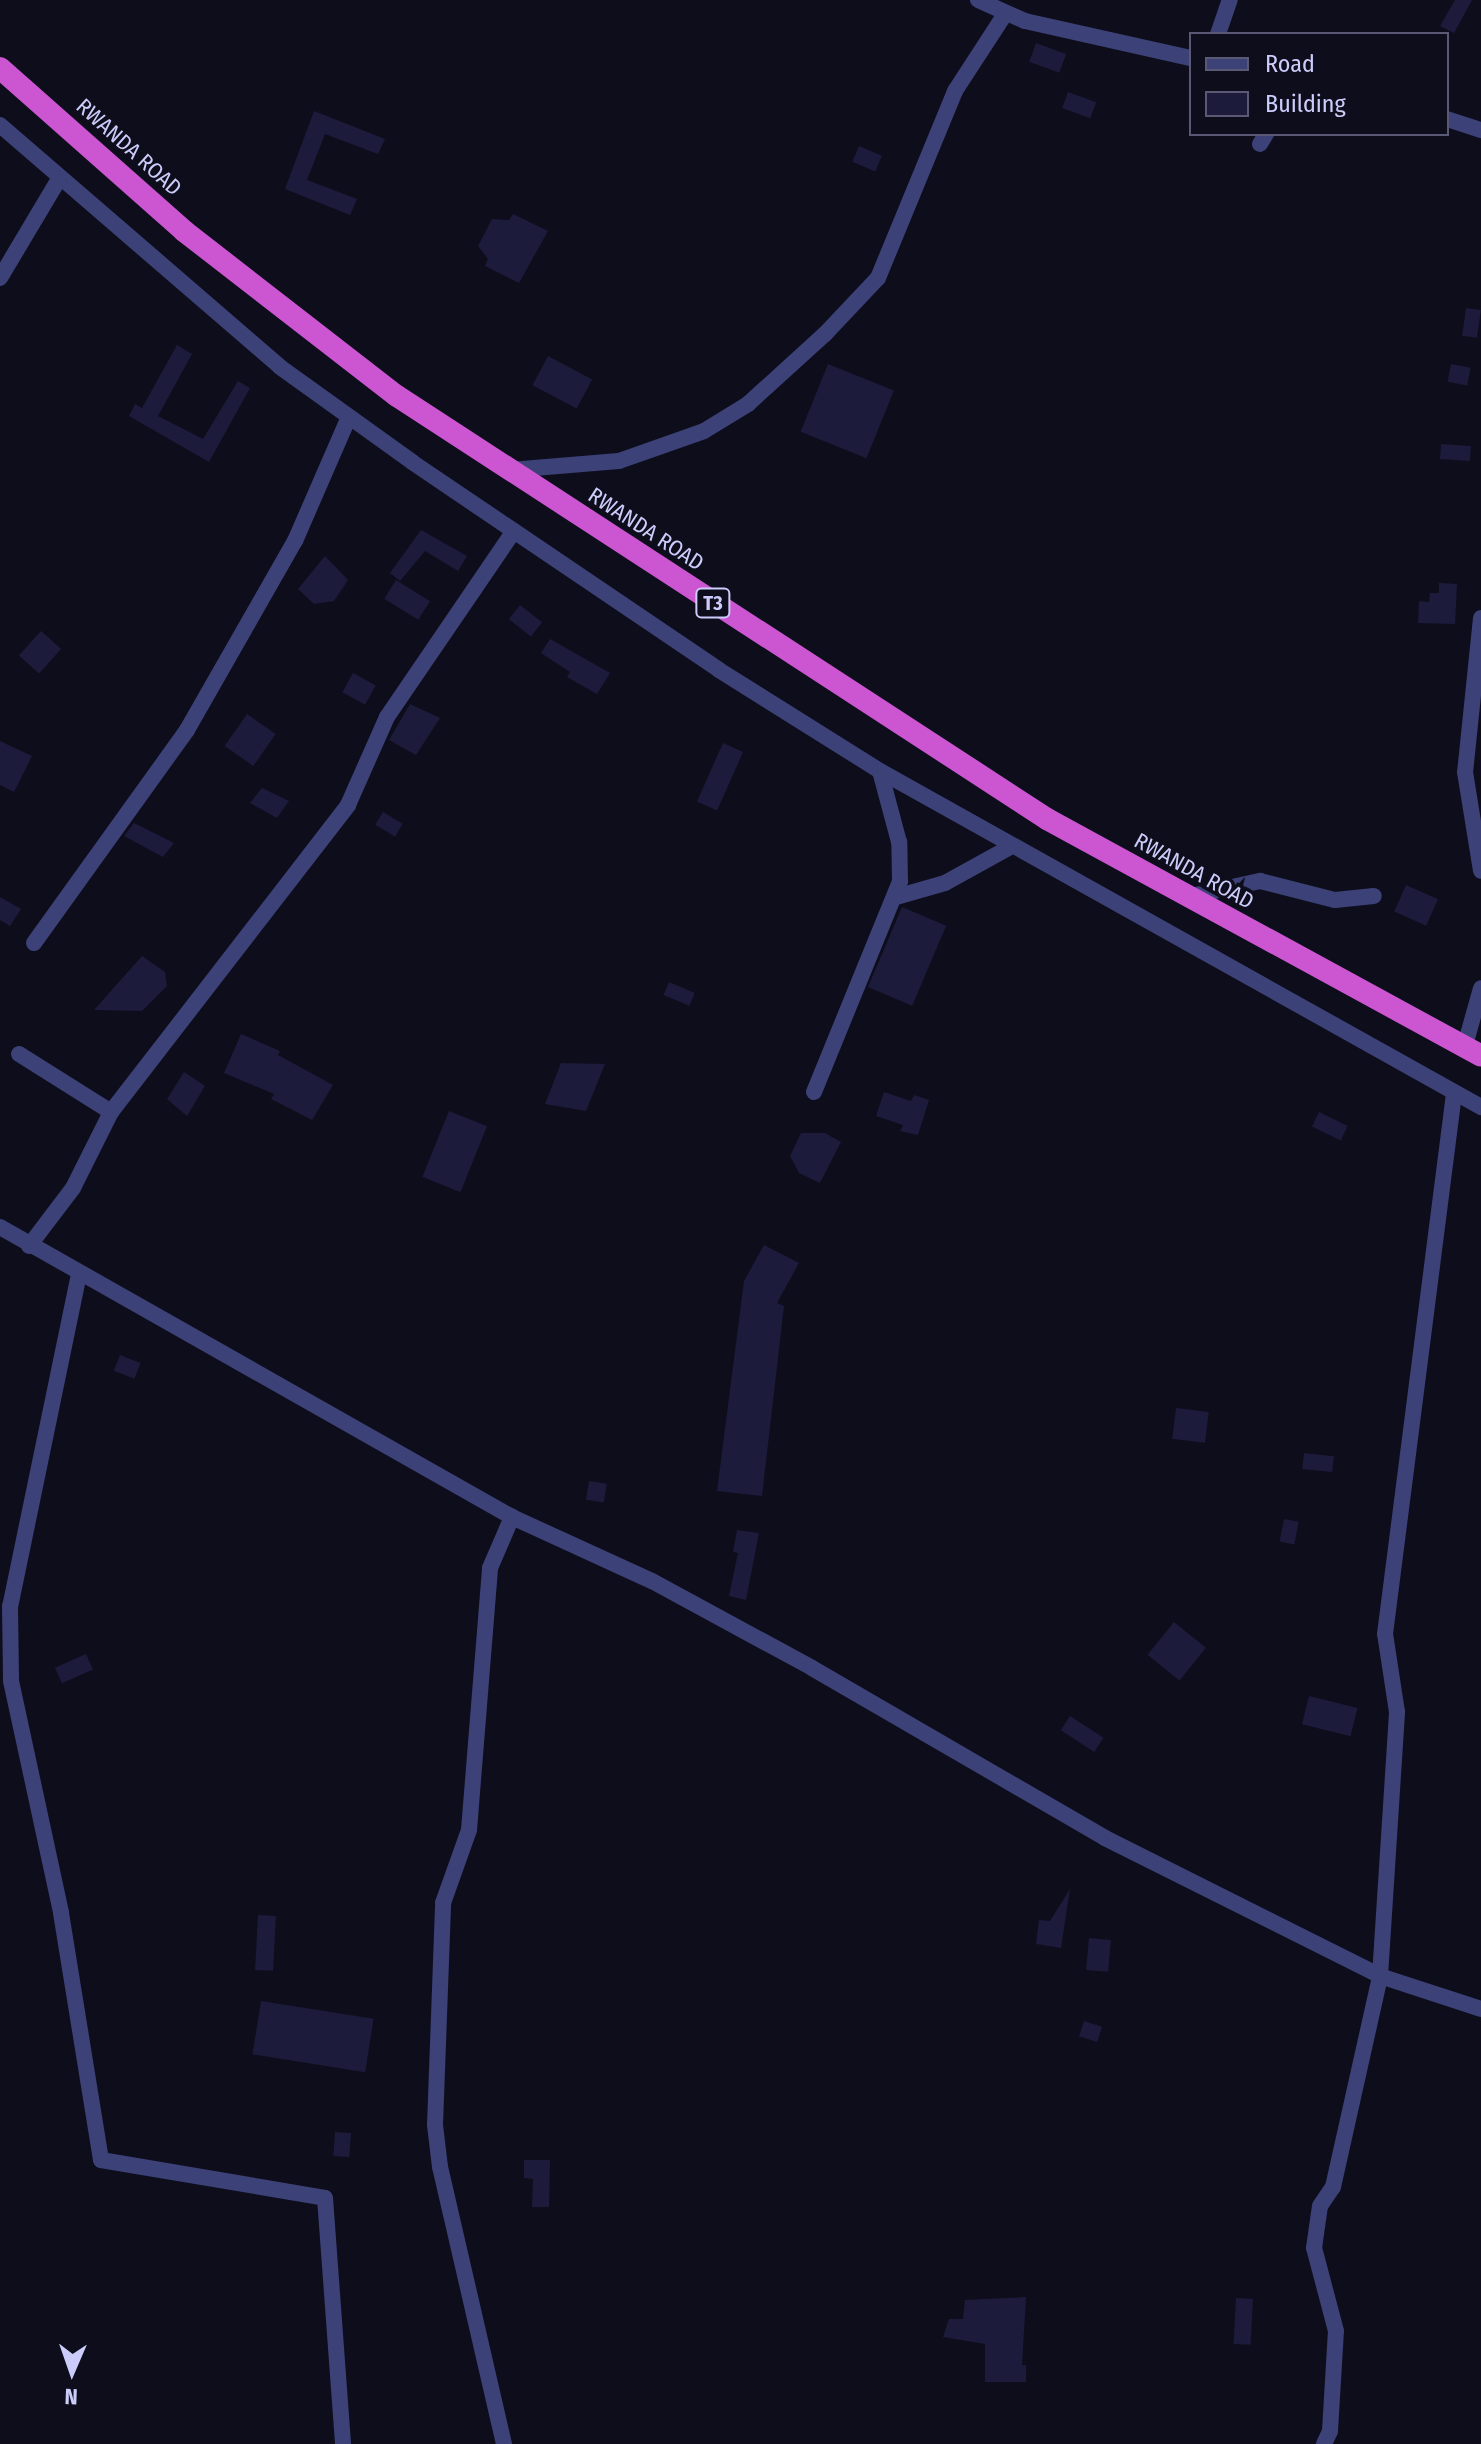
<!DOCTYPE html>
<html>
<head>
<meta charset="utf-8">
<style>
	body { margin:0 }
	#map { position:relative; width:1481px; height:2444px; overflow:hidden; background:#0e0d1c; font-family:"Fira Sans Condensed",sans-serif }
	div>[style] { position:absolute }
	.building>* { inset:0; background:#1d1b3b; transform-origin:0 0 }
	.minor>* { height:16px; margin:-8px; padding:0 8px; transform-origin:8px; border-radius:8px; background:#3c4177 }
	.tertiary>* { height:16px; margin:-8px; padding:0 8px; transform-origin:8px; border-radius:8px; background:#3c4177 }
	.trunk>* { height:22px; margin:-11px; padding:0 11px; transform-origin:11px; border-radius:11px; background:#cc56d2 }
	span { translate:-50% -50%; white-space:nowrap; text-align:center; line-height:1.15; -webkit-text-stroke:7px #0e0d1c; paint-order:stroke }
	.shield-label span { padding:2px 6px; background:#0e0d1c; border:2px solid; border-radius:6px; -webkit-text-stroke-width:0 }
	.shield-label { font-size:20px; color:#ccccfb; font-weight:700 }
	.street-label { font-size:22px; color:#ccccfb }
	.legend { position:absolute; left:1189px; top:32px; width:260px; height:104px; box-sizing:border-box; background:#0e0d1c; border:2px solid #5a5975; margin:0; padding:10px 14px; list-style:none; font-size:24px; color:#ccccfb }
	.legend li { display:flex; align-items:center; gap:16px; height:40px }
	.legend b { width:40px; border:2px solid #5a5975 }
	.north { position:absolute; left:32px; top:2332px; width:80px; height:80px; -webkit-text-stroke:6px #0e0d1c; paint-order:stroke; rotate:182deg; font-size:22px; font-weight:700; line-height:32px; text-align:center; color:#ccccfb }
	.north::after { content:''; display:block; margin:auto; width:28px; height:36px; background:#ccccfb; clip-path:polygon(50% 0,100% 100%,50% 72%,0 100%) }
</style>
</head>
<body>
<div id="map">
	<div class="building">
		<i style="clip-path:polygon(1455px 0,1472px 0,1454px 33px,1440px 26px)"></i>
		<i style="left:1036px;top:43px;width:32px;height:20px;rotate:20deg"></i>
		<i style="left:1068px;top:92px;width:30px;height:17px;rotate:20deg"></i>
		<i style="clip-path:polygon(314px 111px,385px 139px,378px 154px,325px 134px,307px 180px,357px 199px,350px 215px,285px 189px)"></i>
		<i style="left:859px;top:146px;width:25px;height:17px;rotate:23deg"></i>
		<i style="clip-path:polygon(513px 214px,548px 231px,519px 283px,485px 266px,488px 259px,478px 246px,492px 219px,509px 220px)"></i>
		<i style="left:1466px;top:308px;width:15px;height:28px;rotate:8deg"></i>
		<i style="clip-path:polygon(177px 345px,192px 354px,158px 416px,203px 439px,238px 381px,250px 388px,209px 462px,129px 416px,135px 404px,142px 408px)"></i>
		<i style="left:548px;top:356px;width:50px;height:33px;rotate:28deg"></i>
		<i style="left:828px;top:364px;width:71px;height:73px;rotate:22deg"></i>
		<i style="left:1451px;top:364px;width:20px;height:18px;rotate:11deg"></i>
		<i style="left:1441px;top:444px;width:30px;height:15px;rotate:4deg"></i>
		<i style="clip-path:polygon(421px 530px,467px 556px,458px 571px,425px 551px,400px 581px,390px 573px)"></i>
		<i style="clip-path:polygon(325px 556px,348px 580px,334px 601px,314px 604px,298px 589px)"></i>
		<i style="left:396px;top:580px;width:40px;height:22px;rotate:32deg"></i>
		<i style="clip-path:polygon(1439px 583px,1457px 584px,1455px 624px,1418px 623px,1419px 601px,1429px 602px,1430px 593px,1439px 593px)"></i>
		<i style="left:520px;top:605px;width:28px;height:18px;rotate:38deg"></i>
		<i style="left:41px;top:631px;width:27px;height:33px;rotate:42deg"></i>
		<i style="clip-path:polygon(550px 639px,610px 673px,597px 694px,567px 677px,570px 672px,541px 653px)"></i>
		<i style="left:353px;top:673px;width:26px;height:22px;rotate:29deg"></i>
		<i style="clip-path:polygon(410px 704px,440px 718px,416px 755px,389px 740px)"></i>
		<i style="left:247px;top:714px;width:35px;height:39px;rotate:35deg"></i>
		<i style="clip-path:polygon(0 741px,32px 756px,14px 792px,0 785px)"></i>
		<i style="left:723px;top:743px;width:22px;height:64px;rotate:24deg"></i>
		<i style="clip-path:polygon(262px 788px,289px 801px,277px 818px,250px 803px)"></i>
		<i style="left:383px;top:812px;width:23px;height:15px;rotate:31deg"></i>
		<i style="clip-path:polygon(134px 823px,174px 843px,163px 857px,124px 836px)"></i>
		<i style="left:1406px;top:885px;width:35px;height:29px;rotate:24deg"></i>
		<i style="clip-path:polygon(0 897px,21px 909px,10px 926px,0 920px)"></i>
		<i style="left:902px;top:907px;width:48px;height:87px;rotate:23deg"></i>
		<i style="clip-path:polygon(142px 956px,165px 972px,167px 986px,142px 1011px,94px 1010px)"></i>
		<i style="left:669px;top:982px;width:28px;height:14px;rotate:23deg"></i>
		<i style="clip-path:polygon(241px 1034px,280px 1051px,278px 1055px,333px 1085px,312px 1120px,271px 1099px,274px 1094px,224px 1073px)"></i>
		<i style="clip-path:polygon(561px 1063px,605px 1064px,586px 1111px,545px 1104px)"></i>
		<i style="clip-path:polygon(184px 1072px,205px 1086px,187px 1116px,167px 1099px)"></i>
		<i style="clip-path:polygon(884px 1092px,911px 1101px,914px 1095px,929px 1100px,918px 1135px,900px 1131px,903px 1125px,876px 1116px)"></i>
		<i style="left:449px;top:1111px;width:41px;height:71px;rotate:22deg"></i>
		<i style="left:1319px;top:1112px;width:32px;height:16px;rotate:26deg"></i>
		<i style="clip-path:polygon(801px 1133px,825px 1133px,841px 1142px,820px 1183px,799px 1173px,790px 1156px)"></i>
		<i style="clip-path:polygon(764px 1245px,799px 1263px,777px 1303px,784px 1306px,762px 1496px,717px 1491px,744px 1281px)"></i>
		<i style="left:120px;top:1355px;width:22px;height:17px;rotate:21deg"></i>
		<i style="left:1176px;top:1408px;width:33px;height:31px;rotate:7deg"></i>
		<i style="left:1304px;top:1453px;width:30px;height:16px;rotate:6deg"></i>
		<i style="left:589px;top:1481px;width:18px;height:19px;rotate:9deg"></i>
		<i style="left:1284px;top:1519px;width:15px;height:23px;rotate:11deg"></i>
		<i style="clip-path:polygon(737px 1530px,759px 1533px,746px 1600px,729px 1596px,738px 1553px,733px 1552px)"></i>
		<i style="left:1174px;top:1622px;width:41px;height:42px;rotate:39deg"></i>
		<i style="left:86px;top:1654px;width:17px;height:34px;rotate:66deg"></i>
		<i style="left:1309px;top:1696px;width:50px;height:29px;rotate:14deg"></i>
		<i style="left:1070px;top:1716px;width:40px;height:17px;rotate:33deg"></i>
		<i style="clip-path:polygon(1070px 1889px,1061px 1948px,1036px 1944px,1039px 1920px,1050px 1921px)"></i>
		<i style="left:258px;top:1915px;width:18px;height:55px;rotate:3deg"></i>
		<i style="left:1089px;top:1938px;width:22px;height:32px;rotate:5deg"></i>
		<i style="left:261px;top:2001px;width:114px;height:54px;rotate:9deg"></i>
		<i style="left:1084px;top:2021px;width:19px;height:16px;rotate:18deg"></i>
		<i style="left:335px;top:2132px;width:16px;height:24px;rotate:4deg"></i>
		<i style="clip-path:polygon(524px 2160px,550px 2160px,549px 2207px,532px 2207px,533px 2179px,524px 2178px)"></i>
		<i style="clip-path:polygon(1026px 2297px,1022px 2365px,1026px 2365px,1026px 2382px,985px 2382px,985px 2344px,943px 2337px,949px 2319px,963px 2319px,965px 2300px)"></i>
		<i style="left:1236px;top:2298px;width:17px;height:46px;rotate:3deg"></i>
	</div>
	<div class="minor">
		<i style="left:978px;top:0;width:51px;rotate:24.1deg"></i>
		<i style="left:1025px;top:21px;width:170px;rotate:12.6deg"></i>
		<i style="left:1218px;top:34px;width:36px;rotate:-71deg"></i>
		<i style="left:1447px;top:119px;width:36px;rotate:18deg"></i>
		<i style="left:0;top:125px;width:370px;rotate:40.8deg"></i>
		<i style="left:280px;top:367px;width:163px;rotate:35.7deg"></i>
		<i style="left:412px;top:462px;width:371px;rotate:34.1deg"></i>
		<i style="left:719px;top:670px;width:190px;rotate:32.1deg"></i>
		<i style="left:880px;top:771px;width:689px;rotate:29.21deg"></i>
		<i style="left:1260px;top:144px;width:12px;rotate:-59deg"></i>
		<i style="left:0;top:278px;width:115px;rotate:-59.2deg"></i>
		<i style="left:510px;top:470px;width:109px;rotate:-4.7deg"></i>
		<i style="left:619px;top:461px;width:90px;rotate:-19.4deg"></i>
		<i style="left:704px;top:431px;width:52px;rotate:-31.5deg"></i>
		<i style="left:748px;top:404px;width:104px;rotate:-42.3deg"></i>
		<i style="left:825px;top:334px;width:77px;rotate:-46.6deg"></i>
		<i style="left:878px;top:278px;width:202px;rotate:-67.6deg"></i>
		<i style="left:955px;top:91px;width:92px;rotate:-57deg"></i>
		<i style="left:1481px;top:618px;width:155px;rotate:95.9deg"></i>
		<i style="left:1465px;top:772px;width:100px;rotate:80.8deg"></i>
		<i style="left:1191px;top:896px;width:71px;rotate:-12.3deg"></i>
		<i style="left:1260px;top:881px;width:77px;rotate:14.2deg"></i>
		<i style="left:1335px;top:900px;width:39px;rotate:-6deg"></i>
		<i style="left:896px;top:897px;width:51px;rotate:-15.9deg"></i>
		<i style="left:945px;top:883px;width:77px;rotate:-28.9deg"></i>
		<i style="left:34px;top:943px;width:262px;rotate:-54.3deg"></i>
		<i style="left:187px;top:730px;width:218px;rotate:-60.3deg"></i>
		<i style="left:295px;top:541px;width:135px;rotate:-66.5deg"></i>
		<i style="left:1464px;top:1049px;width:63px;rotate:-74.4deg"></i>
		<i style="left:19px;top:1054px;width:109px;rotate:32.2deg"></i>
		<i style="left:814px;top:1092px;width:228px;rotate:-67.8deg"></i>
		<i style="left:900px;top:881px;width:39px;rotate:-91deg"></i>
		<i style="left:899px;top:842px;width:73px;rotate:-105deg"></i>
		<i style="left:29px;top:1246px;width:73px;rotate:-52.8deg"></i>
		<i style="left:73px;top:1188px;width:85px;rotate:-63.4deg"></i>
		<i style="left:111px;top:1112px;width:388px;rotate:-52.3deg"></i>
		<i style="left:348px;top:805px;width:96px;rotate:-66.1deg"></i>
		<i style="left:387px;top:717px;width:225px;rotate:-55.7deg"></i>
		<i style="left:79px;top:1274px;width:339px;rotate:101.7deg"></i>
		<i style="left:10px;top:1606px;width:75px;rotate:89.2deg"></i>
		<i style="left:11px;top:1681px;width:237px;rotate:77.8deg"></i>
		<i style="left:61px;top:1913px;width:250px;rotate:80.8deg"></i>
		<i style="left:101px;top:2160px;width:227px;rotate:9.6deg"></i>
		<i style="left:325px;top:2198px;width:247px;rotate:85.8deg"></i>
		<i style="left:504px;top:2444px;width:284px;rotate:-103deg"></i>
		<i style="left:440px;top:2167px;width:42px;rotate:-96.8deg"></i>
		<i style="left:435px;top:2125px;width:222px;rotate:-87.9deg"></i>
		<i style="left:443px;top:1903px;width:77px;rotate:-70.4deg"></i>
		<i style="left:469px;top:1830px;width:263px;rotate:-85.4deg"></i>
		<i style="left:490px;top:1568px;width:56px;rotate:-66.7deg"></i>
		<i style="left:1324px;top:2444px;width:14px;rotate:-65deg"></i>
		<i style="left:1330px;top:2431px;width:100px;rotate:-86.6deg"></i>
		<i style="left:1336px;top:2331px;width:86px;rotate:-104.8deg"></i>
		<i style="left:1314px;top:2248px;width:42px;rotate:-81.9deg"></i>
		<i style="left:1320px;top:2206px;width:23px;rotate:-56deg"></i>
		<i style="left:1333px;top:2187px;width:216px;rotate:-77.4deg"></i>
		<i style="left:1380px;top:1976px;width:265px;rotate:-86.3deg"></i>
		<i style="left:1397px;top:1712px;width:79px;rotate:-98.7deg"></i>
		<i style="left:1385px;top:1634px;width:544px;rotate:-82.72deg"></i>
	</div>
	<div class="tertiary">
		<i style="left:0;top:1227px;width:588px;rotate:29.53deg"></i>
		<i style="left:512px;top:1517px;width:154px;rotate:24.6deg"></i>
		<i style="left:652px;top:1581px;width:182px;rotate:28.5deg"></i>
		<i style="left:812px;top:1668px;width:339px;rotate:30.1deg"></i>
		<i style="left:1105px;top:1838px;width:308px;rotate:26.6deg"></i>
		<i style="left:1380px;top:1976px;width:106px;rotate:18.1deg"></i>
	</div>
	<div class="trunk">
		<i style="left:0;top:68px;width:246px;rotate:41.5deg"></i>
		<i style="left:184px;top:231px;width:269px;rotate:37.8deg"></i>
		<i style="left:397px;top:396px;width:776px;rotate:33.05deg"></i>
		<i style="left:1047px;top:819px;width:494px;rotate:28.6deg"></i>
	</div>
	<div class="shield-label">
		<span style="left:713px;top:603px">T3</span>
	</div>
	<div class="street-label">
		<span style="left:129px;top:147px;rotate:42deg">RWANDA ROAD</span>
		<span style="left:646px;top:529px;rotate:33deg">RWANDA ROAD</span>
		<span style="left:1194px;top:871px;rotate:29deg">RWANDA ROAD</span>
	</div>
	<ul class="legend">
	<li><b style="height:10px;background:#3c4177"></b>Road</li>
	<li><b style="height:22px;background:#1d1b3b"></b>Building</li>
	</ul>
	<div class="north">N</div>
</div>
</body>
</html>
